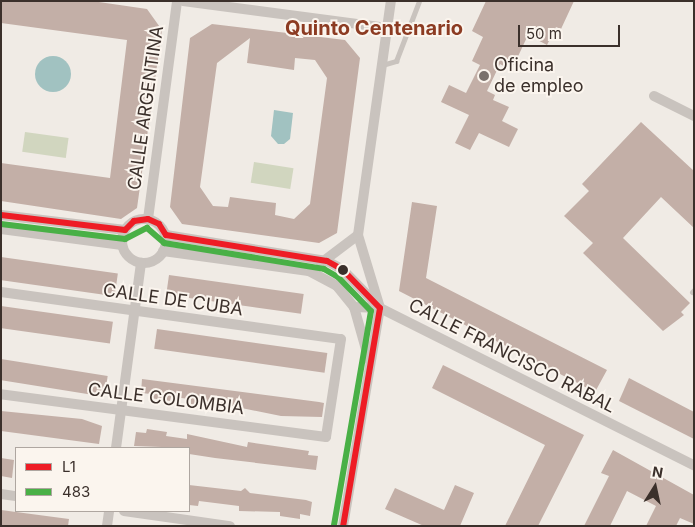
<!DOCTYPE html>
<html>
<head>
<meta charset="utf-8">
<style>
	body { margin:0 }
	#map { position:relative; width:695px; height:527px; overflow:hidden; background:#f0ebe5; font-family:Inter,sans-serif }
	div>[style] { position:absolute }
	.green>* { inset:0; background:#d1d6bf; transform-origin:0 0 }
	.water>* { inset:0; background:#a1c2c1 }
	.round { border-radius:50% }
	.building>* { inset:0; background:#c3afa7; transform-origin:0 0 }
	.lane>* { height:5px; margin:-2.5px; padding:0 2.5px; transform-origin:2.5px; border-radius:2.5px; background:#c9c3be }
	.street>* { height:10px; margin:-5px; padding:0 5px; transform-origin:5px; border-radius:5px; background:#c9c3be }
	.street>.ring { margin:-5px; padding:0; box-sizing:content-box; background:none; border:10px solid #c9c3be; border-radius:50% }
	.bus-1>* { height:6px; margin:-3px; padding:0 3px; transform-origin:3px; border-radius:3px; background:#ee1c25 }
	.bus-2>* { height:6px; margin:-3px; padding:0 3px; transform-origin:3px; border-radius:3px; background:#49b046 }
	.dots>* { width:14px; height:14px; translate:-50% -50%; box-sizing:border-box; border:2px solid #fbf5ee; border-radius:50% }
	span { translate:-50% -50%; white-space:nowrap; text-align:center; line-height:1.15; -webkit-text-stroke:4px #fbf5ee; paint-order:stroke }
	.poi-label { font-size:18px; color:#3b302b }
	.left { translate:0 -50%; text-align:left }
	.street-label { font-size:18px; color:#3b302b }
	.quarter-label { font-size:20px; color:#8c3b22; font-weight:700 }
	.frame { position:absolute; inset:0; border:2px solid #3b302b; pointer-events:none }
	.legend { position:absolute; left:15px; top:447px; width:175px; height:65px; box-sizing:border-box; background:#fbf5ee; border:1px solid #aea6a0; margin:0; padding:6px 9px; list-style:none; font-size:15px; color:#3b302b }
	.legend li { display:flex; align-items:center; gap:10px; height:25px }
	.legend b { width:25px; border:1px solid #aea6a0 }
	.north { position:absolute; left:630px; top:462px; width:50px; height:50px; -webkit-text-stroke:4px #fbf5ee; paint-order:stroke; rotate:10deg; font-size:14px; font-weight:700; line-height:20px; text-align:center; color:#3b302b }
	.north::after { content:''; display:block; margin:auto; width:18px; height:22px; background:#3b302b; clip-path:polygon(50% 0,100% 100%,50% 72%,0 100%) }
	.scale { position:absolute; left:518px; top:25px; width:102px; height:22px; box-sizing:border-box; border:2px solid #3b302b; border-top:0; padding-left:6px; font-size:15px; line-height:18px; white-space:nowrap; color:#3b302b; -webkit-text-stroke:4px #fbf5ee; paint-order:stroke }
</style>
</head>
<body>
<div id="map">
	<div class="green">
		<i style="left:25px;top:132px;width:44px;height:20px;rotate:8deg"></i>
		<i style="left:254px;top:162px;width:40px;height:21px;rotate:9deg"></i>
	</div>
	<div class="water">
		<i class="round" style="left:35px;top:56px;width:36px;height:36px"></i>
		<i style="clip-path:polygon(274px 110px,293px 113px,290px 139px,284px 144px,278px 144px,271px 136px)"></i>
	</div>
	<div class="building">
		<i style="clip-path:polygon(1px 1px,92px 1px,147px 9px,162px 30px,137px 208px,121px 219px,1px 201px,1px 163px,110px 178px,127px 40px,1px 23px)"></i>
		<i style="clip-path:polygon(486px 1px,574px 1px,561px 29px,556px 27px,547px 45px,528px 35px,514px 65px,509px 63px,507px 68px,500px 64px,487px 91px,495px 95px,493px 100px,509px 107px,502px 121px,518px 129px,509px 147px,479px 133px,470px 150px,455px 143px,469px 115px,441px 102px,449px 85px,466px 93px,480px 65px,472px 61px,483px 37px,472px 31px)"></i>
		<i style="clip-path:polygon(evenodd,212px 24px,345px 40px,360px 58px,337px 233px,319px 243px,182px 224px,170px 207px,190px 38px,212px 24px,250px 38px,247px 63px,294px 70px,295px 58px,315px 60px,327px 78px,310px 204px,294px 219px,275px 215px,276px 203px,230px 197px,228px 207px,213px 206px,200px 187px,217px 63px,250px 38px)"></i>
		<i style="clip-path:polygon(641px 122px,694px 171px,694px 228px,661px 197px,623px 238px,690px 303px,681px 312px,684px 315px,663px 331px,583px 253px,593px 243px,564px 216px,589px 191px,582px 184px)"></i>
		<i style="clip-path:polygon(412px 202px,437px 206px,426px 278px,607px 370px,595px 392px,399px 291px)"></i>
		<i style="left:1px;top:257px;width:118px;height:23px;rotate:8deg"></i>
		<i style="left:169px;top:275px;width:136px;height:20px;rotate:8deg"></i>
		<i style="left:1px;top:306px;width:113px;height:22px;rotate:8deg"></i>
		<i style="left:157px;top:329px;width:172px;height:20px;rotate:8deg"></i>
		<i style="left:1px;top:359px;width:108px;height:21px;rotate:9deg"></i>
		<i style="clip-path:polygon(443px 365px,584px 435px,538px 526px,505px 526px,545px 445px,432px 388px)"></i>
		<i style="clip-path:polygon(629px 378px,694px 412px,694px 439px,619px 401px)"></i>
		<i style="clip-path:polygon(142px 379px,319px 402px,324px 403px,322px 417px,281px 416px,212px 402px,211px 407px,191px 404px,191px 399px,171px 397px,170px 401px,150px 398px,151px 394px,141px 393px)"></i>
		<i style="clip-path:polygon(1px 411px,82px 419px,102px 426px,99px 444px,1px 431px)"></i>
		<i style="clip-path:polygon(147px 429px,167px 432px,166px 436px,187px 439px,187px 434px,247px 447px,248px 442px,309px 451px,308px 455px,318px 456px,316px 470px,215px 458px,189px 454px,189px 448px,134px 446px,136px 432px,146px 433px)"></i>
		<i style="clip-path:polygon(613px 450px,694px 495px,694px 524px,680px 518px,676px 526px,646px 526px,656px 506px,627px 491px,610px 526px,584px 526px,609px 476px,601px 473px)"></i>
		<i style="clip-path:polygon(1px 458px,14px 460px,12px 478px,1px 476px)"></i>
		<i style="clip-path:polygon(189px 485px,241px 491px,245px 488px,250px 493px,306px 500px,312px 502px,310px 516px,300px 514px,300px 519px,280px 516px,280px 512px,239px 511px,239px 506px,199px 501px,198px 506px,189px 505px)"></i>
		<i style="clip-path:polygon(455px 485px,474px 493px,460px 526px,424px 526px,385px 509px,395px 488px,444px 510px)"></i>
		<i style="clip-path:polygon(1px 510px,69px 519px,68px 526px,1px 526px)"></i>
	</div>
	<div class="lane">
		<i style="left:382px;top:65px;width:15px;rotate:-16deg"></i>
		<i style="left:396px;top:61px;width:64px;rotate:-69deg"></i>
		<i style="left:692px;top:292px;width:3px;rotate:-45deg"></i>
	</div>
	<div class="street">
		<i style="left:183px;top:1px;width:206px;rotate:7.5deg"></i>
		<i style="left:654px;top:96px;width:45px;rotate:26.6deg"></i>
		<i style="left:1px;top:215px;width:125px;rotate:6.9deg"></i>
		<i style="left:148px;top:219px;width:220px;rotate:-82.4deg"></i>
		<i class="ring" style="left:122px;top:219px;width:34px;height:34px"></i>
		<i style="left:1px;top:229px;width:122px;rotate:7.5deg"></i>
		<i style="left:166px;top:235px;width:163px;rotate:9.2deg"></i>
		<i style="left:327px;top:261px;width:18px;rotate:29deg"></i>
		<i style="left:343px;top:270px;width:53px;rotate:45.8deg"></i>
		<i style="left:380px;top:308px;width:351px;rotate:26.6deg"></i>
		<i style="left:163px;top:251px;width:147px;rotate:7.8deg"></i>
		<i style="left:309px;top:271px;width:32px;rotate:28deg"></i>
		<i style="left:337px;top:286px;width:27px;rotate:51deg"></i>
		<i style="left:354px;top:307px;width:55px;rotate:74.2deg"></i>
		<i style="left:321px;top:263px;width:46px;rotate:-37.1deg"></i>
		<i style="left:1px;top:292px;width:343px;rotate:7.9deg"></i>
		<i style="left:341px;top:339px;width:99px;rotate:98.7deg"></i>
		<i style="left:326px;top:437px;width:328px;rotate:-172.5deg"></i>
		<i style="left:354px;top:307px;width:26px;rotate:2deg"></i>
		<i style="left:116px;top:448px;width:187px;rotate:-82.3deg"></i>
		<i style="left:1px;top:494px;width:15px;rotate:8deg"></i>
		<i style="left:124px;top:511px;width:107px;rotate:8.1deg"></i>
		<i style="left:107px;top:526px;width:15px;rotate:-82deg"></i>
		<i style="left:343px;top:526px;width:221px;rotate:-80.4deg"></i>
		<i style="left:380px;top:308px;width:76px;rotate:-106.8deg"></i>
		<i style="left:358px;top:235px;width:236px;rotate:-82deg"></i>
	</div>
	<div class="bus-1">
		<i style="left:1px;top:215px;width:125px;rotate:6.9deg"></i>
		<i style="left:125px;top:230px;width:13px;rotate:-45deg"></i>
		<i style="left:134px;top:221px;width:14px;rotate:-8deg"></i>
		<i style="left:148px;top:219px;width:12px;rotate:24deg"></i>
		<i style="left:159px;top:224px;width:13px;rotate:58deg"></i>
		<i style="left:166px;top:235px;width:163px;rotate:9.2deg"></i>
		<i style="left:327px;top:261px;width:18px;rotate:29deg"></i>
		<i style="left:343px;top:270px;width:53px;rotate:45.8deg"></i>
		<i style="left:380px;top:308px;width:221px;rotate:99.6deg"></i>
	</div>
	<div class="bus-2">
		<i style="left:1px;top:224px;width:125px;rotate:6.9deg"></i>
		<i style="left:125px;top:239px;width:25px;rotate:-27deg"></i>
		<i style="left:147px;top:228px;width:23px;rotate:41deg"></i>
		<i style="left:164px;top:243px;width:162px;rotate:9.2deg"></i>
		<i style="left:324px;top:269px;width:16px;rotate:30deg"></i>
		<i style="left:338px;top:277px;width:47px;rotate:45.9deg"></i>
		<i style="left:371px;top:311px;width:217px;rotate:99.8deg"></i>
	</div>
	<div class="dots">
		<i style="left:484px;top:76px;background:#7a716c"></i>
		<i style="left:343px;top:270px;background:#3b302b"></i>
	</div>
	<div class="poi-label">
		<span class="left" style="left:494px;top:76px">Oficina<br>de empleo</span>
	</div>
	<div class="street-label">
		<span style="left:146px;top:108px;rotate:-82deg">CALLE ARGENTINA</span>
		<span style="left:173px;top:300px;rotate:8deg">CALLE DE CUBA</span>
		<span style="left:512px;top:356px;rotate:27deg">CALLE FRANCISCO RABAL</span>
		<span style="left:166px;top:399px;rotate:7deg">CALLE COLOMBIA</span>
	</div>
	<div class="quarter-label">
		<span style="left:374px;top:28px">Quinto Centenario</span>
	</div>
	<div class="frame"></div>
	<ul class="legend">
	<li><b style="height:6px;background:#ee1c25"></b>L1</li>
	<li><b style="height:6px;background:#49b046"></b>483</li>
	</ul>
	<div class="north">N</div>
	<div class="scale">50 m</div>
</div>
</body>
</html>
